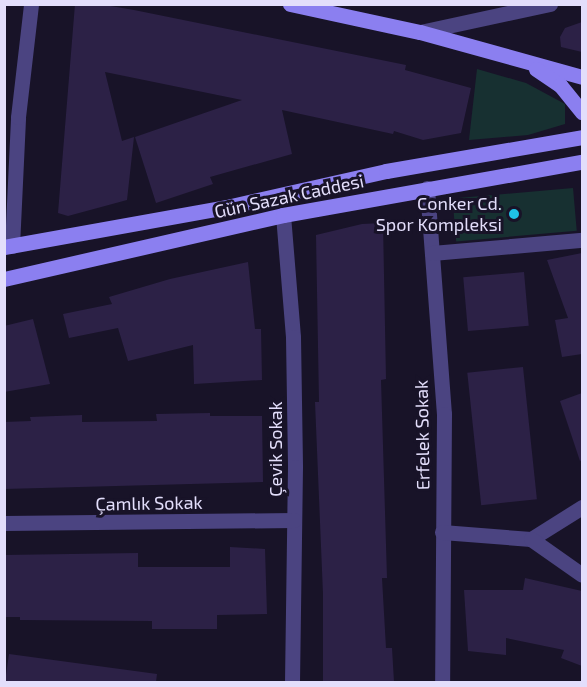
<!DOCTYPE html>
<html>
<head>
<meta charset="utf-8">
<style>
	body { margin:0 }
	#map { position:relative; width:587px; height:687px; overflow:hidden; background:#181328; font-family:"Exo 2",sans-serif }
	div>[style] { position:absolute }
	.green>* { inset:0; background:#173031; transform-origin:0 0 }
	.building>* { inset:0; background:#2c2146; transform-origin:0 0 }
	.minor>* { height:15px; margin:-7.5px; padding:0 7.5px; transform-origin:7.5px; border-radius:7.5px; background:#4b4481 }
	.tertiary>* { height:15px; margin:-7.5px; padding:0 7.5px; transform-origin:7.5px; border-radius:7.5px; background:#4b4481 }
	.secondary>* { height:15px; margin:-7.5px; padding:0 7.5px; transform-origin:7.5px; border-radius:7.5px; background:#8b7ff0 }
	.dots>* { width:16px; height:16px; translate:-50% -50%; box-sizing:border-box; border:3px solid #181328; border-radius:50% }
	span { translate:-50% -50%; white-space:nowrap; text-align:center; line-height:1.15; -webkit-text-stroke:6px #181328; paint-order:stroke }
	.street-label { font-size:18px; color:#e3defb }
	.poi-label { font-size:18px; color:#e3defb }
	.right { translate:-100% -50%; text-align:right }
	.frame { position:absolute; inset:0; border:6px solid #e3defb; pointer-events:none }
</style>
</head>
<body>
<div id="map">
	<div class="green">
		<i style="clip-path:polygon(477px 69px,526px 83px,565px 104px,565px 124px,528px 135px,469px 140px)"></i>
		<i style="left:573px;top:188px;width:43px;height:121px;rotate:85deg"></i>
	</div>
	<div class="building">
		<i style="clip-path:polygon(75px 4px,99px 4px,134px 10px,406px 65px,405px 70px,471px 88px,461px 133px,423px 140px,394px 131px,393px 134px,282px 110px,292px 154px,210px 177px,213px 184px,156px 203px,135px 137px,242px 100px,105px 72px,122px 141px,134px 137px,127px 200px,68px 216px,58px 213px)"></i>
		<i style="clip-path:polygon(582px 22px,582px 52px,561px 47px,560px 37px,565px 28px)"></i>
		<i style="clip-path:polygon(383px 223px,386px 379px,381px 380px,387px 578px,382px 578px,386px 648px,392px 648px,394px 682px,323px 682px,323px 594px,315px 402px,319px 402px,316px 235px,362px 224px)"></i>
		<i style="clip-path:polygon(582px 253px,582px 354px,562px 357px,555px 320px,568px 318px,547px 260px)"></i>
		<i style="clip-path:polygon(248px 262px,255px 329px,261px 329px,262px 380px,194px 384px,193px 345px,128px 361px,118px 328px,69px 338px,63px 314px,112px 304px,109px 297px,170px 279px)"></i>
		<i style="left:524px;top:272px;width:54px;height:61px;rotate:85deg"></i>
		<i style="clip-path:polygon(33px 319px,50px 384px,4px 392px,4px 326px)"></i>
		<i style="left:523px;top:367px;width:133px;height:56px;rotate:84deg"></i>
		<i style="clip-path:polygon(582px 393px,582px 460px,580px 461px,560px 401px)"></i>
		<i style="clip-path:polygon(210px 413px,210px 416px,262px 416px,263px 482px,4px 489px,4px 422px,31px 421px,30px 417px,82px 415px,82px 422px,157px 421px,156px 414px)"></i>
		<i style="clip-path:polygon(230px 547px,265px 549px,267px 614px,217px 615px,217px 629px,152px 629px,152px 621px,20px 620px,20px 617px,4px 617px,4px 555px,138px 553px,138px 567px,230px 567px)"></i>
		<i style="clip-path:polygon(525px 578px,582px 591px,582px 666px,561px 658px,564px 650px,506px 638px,506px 655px,468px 651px,464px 590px,523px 590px)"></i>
		<i style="clip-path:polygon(9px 654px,157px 674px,156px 682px,5px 682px)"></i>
	</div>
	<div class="minor">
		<i style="left:427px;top:188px;width:227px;rotate:85.7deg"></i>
		<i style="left:444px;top:414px;width:268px;rotate:90.4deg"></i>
		<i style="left:283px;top:215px;width:122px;rotate:85.3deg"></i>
		<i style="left:293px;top:337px;width:130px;rotate:89.1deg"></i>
		<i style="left:295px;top:467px;width:215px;rotate:90.8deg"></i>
		<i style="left:12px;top:246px;width:129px;rotate:-87.3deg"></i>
		<i style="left:18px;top:117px;width:114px;rotate:-83.4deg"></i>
		<i style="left:432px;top:253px;width:151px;rotate:-5deg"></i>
		<i style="left:4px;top:523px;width:290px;rotate:-0.6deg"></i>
		<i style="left:442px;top:532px;width:89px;rotate:4.5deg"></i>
		<i style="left:531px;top:539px;width:60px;rotate:-32.1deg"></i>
		<i style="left:531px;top:539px;width:62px;rotate:35.2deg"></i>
	</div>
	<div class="tertiary">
		<i style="left:420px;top:32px;width:133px;rotate:-12.2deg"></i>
	</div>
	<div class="secondary">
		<i style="left:290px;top:4px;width:133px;rotate:12.2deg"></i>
		<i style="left:420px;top:32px;width:168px;rotate:15.5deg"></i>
		<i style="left:536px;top:69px;width:29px;rotate:34deg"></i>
		<i style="left:560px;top:85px;width:35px;rotate:51deg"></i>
		<i style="left:4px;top:247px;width:231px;rotate:-10.2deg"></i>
		<i style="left:231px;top:206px;width:159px;rotate:-12.7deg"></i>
		<i style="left:386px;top:171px;width:199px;rotate:-9.8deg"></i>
		<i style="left:4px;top:279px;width:286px;rotate:-12.9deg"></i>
		<i style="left:283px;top:215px;width:304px;rotate:-10.1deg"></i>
	</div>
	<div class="dots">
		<i style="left:514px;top:214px;background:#1fc2e6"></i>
	</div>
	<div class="street-label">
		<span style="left:289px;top:196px;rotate:-12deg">Gün Sazak Caddesi</span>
		<span style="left:422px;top:435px;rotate:-91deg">Erfelek Sokak</span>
		<span style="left:275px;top:449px;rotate:-90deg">Çevik Sokak</span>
		<span style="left:149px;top:503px;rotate:-1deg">Çamlık Sokak</span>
	</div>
	<div class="poi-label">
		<span class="right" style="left:502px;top:214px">Conker Cd.<br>Spor Kompleksi</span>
	</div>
	<div class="frame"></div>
</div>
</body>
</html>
